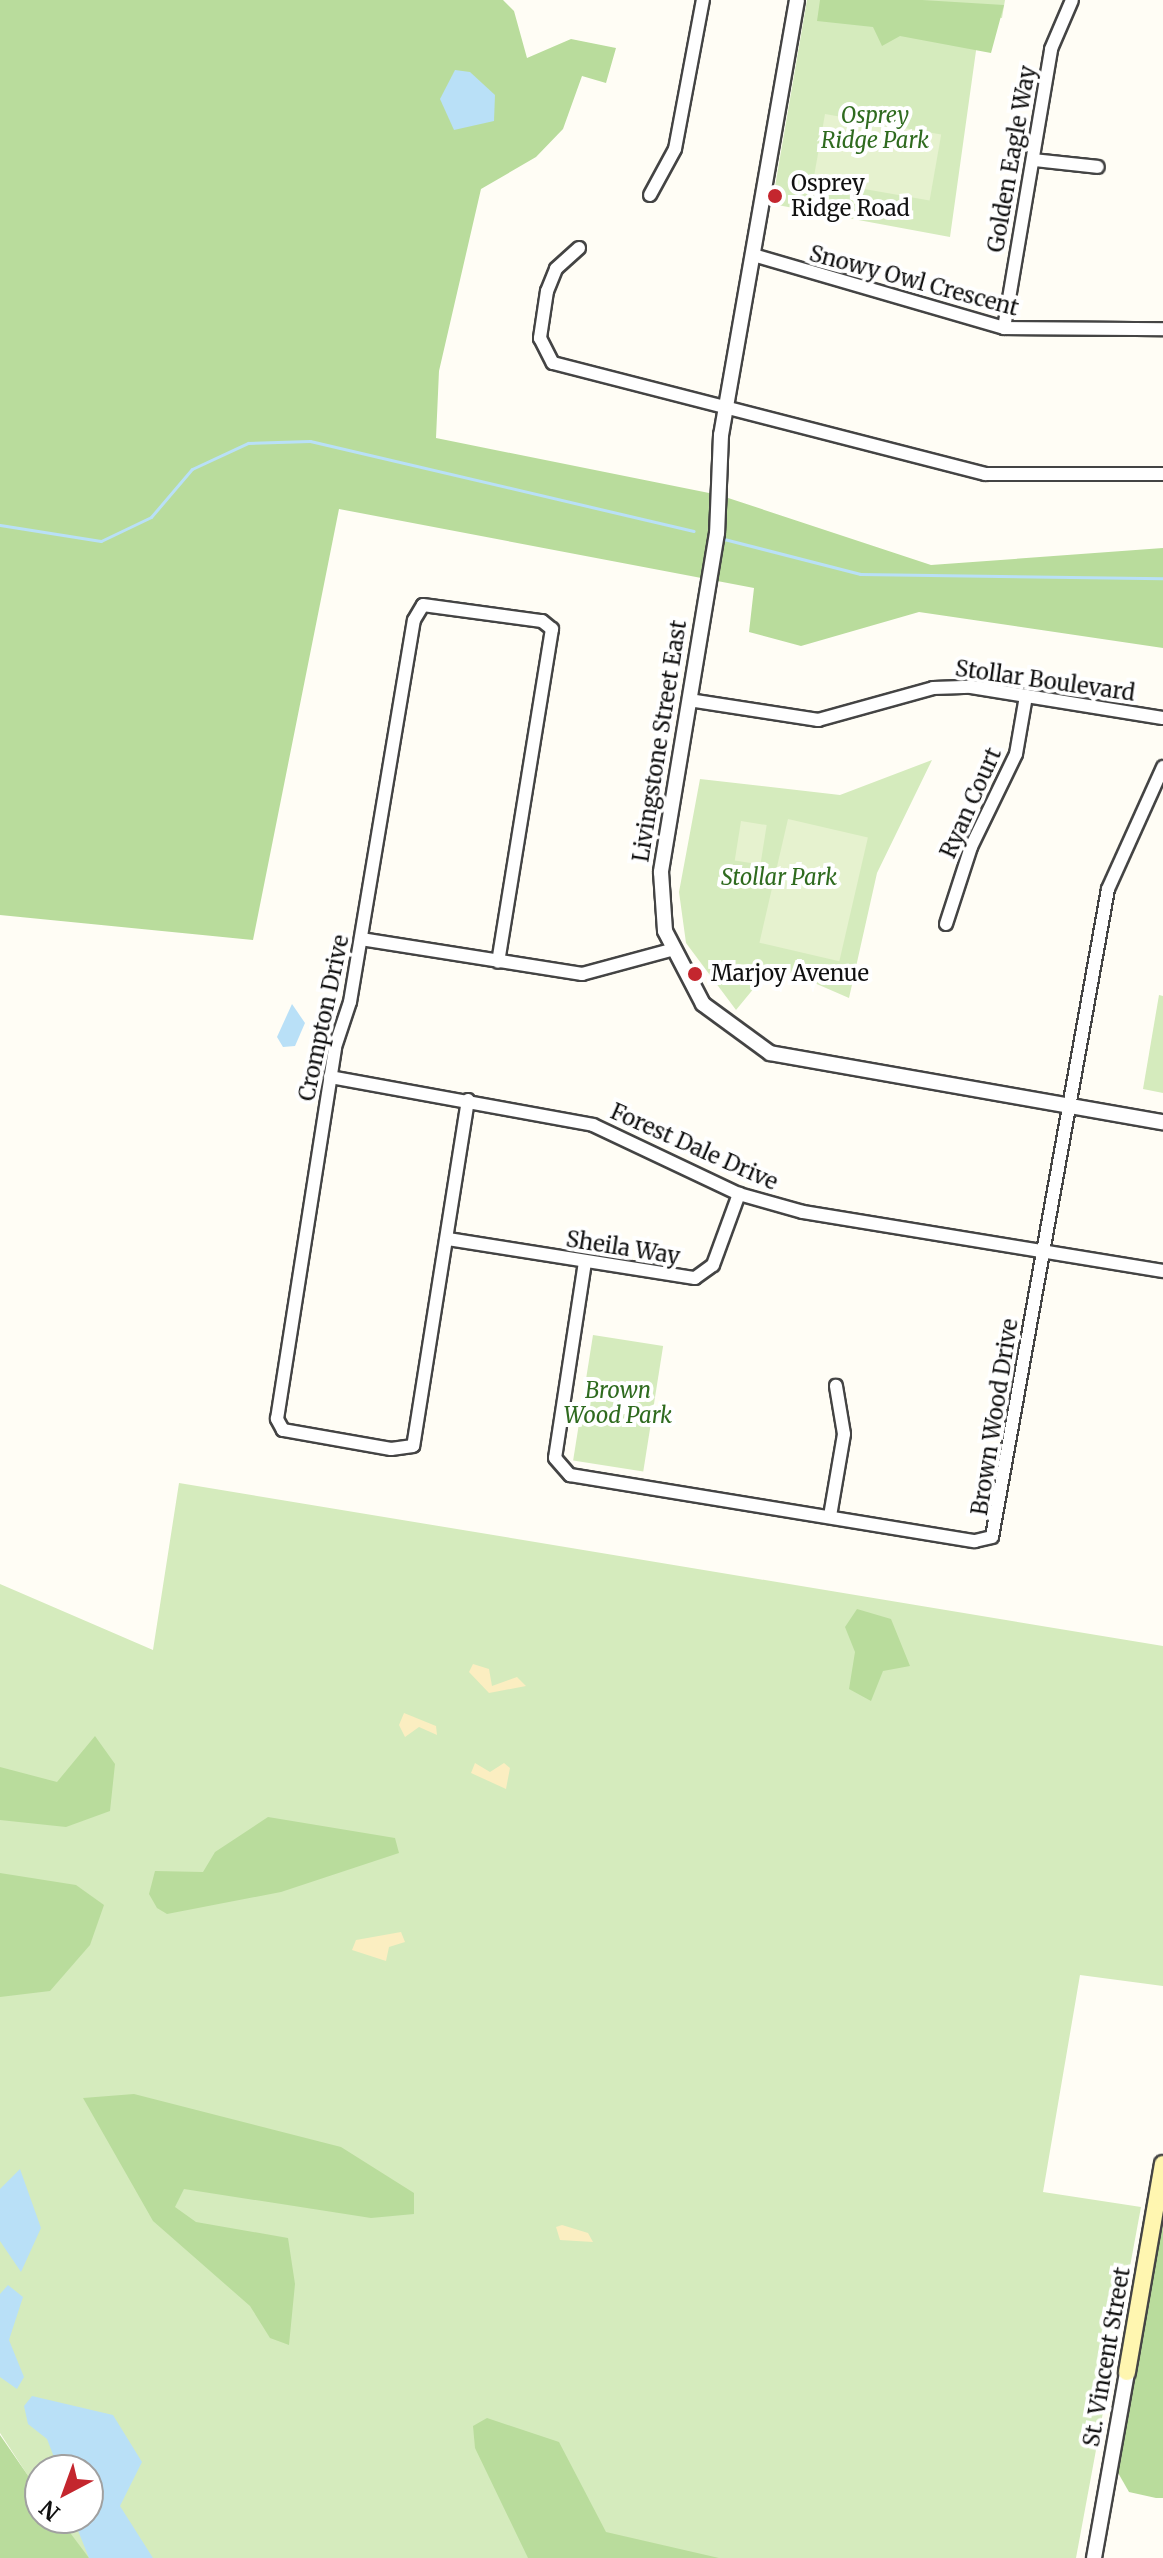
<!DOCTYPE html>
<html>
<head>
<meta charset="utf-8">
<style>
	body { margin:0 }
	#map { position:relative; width:1163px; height:2558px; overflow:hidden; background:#fffdf5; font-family:Merriweather,serif }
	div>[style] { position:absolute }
	.green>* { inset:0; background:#d5ebbd; transform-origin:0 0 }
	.forest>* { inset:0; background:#b9dc9c }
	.sand>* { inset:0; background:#fbeec1 }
	.pitch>* { inset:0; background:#e6f2cf; transform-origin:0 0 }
	.water>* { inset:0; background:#b9e0f7 }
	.stream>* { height:3px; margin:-1.5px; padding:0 1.5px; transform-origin:1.5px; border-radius:1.5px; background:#b9e0f7 }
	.roads { filter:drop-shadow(2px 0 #444) drop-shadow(-2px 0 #444) drop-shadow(0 2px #444) drop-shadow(0 -2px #444) }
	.minor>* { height:12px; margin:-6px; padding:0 6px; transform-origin:6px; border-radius:6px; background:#fff }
	.tertiary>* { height:14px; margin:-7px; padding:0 7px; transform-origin:7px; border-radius:7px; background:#fff }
	.secondary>* { height:16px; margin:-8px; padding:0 8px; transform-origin:8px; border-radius:8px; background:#fff6b0 }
	.dots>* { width:22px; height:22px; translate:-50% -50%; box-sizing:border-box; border:4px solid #fff; border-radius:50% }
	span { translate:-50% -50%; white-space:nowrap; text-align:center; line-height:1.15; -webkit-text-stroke:8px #fff; paint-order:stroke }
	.park-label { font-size:22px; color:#2f6b1f; font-style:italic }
	.street-label { font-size:22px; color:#111 }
	.poi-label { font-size:22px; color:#111 }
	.left { translate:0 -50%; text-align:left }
	.north { position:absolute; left:24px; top:2454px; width:80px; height:80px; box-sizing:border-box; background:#fff; border:2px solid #a0a0a0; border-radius:50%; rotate:221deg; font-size:22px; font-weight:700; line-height:32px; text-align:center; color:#111 }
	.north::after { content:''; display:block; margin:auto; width:28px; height:36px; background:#c4262e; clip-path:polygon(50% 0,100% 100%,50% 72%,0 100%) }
</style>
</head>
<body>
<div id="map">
	<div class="green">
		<i style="clip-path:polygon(807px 0,1005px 0,1002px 18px,981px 15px,950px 237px,772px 204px)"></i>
		<i style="clip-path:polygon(932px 760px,877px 873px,849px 998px,773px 965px,736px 1010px,686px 943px,679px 892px,700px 779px,840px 795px)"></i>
		<i style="clip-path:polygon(1159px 995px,1163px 996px,1163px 1093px,1143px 1089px)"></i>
		<i style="left:593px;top:1335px;width:71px;height:127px;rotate:9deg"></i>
		<i style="clip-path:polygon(179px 1483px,1163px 1646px,1163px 1986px,1080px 1975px,1043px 2192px,1141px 2207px,1076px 2558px,81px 2558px,55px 2518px,88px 2518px,88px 2470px,40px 2470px,40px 2494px,0 2433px,0 1584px,153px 1650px)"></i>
	</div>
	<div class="forest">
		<i style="clip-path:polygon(0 0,503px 0,514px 11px,527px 58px,571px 39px,616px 48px,606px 83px,582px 76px,563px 129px,536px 157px,481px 189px,439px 371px,436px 438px,719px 495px,931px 565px,1163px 548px,1163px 648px,919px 612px,801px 646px,749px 632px,754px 588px,339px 509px,253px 940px,0 915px)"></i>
		<i style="clip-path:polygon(820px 0,922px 0,1004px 5px,991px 53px,900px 36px,882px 46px,873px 27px,817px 21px)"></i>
		<i style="clip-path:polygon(857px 1609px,891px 1619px,910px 1666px,883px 1671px,871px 1701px,849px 1689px,855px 1652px,845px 1627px)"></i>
		<i style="clip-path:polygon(95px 1736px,115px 1764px,110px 1811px,66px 1827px,0 1820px,0 1767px,57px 1782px)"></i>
		<i style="clip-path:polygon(268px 1817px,395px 1838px,399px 1853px,281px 1892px,167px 1914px,157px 1908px,149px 1894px,155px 1871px,203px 1872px,215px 1852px)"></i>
		<i style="clip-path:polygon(0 1873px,76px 1885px,104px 1905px,90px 1945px,50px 1991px,0 1997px)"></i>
		<i style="clip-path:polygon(134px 2094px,341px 2147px,414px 2193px,414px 2214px,371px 2218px,184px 2189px,175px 2207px,196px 2222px,288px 2238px,295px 2284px,289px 2345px,270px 2338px,250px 2306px,153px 2221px,83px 2098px)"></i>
		<i style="clip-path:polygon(1163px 2219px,1163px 2498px,1156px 2498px,1129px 2492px,1117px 2471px)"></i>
		<i style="clip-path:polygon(487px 2418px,559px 2442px,606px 2532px,719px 2558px,528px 2558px,475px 2448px,473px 2426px)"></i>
		<i style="clip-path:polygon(0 2435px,40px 2493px,40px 2518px,59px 2518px,89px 2558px,0 2558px)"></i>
	</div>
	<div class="sand">
		<i style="clip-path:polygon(473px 1664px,489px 1669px,492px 1686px,517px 1677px,526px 1686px,489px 1693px,469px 1672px)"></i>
		<i style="clip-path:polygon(404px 1713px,436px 1726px,437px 1735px,419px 1727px,405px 1737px,399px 1725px)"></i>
		<i style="clip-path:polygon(504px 1763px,510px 1768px,506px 1789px,471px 1773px,475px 1763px,490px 1772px)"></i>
		<i style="clip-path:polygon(401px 1932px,405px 1942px,389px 1947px,386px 1961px,352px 1950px,356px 1940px)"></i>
		<i style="clip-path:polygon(562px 2225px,588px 2233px,593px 2242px,560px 2240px,556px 2227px)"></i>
	</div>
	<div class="pitch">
		<i style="left:825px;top:114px;width:118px;height:67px;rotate:10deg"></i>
		<i style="left:788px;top:819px;width:82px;height:127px;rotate:13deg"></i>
		<i style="left:741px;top:821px;width:26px;height:40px;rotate:9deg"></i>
	</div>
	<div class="water">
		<i style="clip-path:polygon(455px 70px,470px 72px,495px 95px,494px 121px,454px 130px,440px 99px)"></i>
		<i style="clip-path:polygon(292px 1004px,305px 1023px,295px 1046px,283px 1047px,277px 1037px)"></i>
		<i style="clip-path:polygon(20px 2169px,41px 2228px,21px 2272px,0 2241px,0 2189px)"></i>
		<i style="clip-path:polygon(8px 2285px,23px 2297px,9px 2340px,24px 2377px,17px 2389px,0 2377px,0 2294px)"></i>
		<i style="clip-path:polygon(32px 2396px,113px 2415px,142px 2462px,120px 2506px,153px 2558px,89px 2558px,73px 2518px,88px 2518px,88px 2470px,59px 2470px,47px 2439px,28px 2424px,24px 2406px)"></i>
	</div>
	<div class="stream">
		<i style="left:0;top:525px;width:102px;rotate:9deg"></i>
		<i style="left:101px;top:541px;width:55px;rotate:-25.6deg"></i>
		<i style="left:151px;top:517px;width:63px;rotate:-49.5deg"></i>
		<i style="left:192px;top:469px;width:62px;rotate:-24.9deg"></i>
		<i style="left:248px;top:443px;width:62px;rotate:-1.8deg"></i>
		<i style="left:310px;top:441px;width:394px;rotate:13.2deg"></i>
		<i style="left:720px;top:538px;width:145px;rotate:14.4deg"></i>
		<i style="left:860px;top:574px;width:303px;rotate:0.8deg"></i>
	</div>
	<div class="roads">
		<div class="minor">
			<i style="left:1034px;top:160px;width:64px;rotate:6.2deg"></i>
			<i style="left:650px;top:195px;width:52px;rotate:-61.5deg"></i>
			<i style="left:675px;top:149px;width:152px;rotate:-79.4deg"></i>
			<i style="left:579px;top:248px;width:31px;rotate:138deg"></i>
			<i style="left:556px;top:269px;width:24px;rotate:112deg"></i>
			<i style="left:547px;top:291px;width:48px;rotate:98.5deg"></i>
			<i style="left:540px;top:338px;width:28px;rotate:63deg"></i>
			<i style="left:553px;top:363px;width:446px;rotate:14.4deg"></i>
			<i style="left:985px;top:474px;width:178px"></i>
			<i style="left:753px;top:255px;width:261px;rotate:16.2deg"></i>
			<i style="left:1004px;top:328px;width:159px;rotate:0.4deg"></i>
			<i style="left:1004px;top:328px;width:283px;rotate:-80.4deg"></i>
			<i style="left:1051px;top:49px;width:53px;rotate:-66.8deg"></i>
			<i style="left:689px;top:700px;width:131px;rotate:8.8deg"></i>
			<i style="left:818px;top:720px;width:119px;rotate:-15.5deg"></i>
			<i style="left:933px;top:688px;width:38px;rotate:-2deg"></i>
			<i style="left:971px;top:687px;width:194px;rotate:9.2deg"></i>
			<i style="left:946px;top:924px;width:81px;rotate:-72deg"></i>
			<i style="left:971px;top:847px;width:103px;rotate:-64.2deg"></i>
			<i style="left:1016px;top:754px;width:59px;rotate:-80.2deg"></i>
			<i style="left:361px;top:939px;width:224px;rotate:9deg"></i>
			<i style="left:582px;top:974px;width:92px;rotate:-15.1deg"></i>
			<i style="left:330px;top:1077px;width:267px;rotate:10.3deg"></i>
			<i style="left:593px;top:1125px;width:161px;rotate:25.3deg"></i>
			<i style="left:739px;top:1194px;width:66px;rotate:15.7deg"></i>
			<i style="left:803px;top:1212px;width:365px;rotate:9.3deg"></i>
			<i style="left:468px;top:1100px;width:350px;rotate:99deg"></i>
			<i style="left:413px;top:1446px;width:22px;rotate:172deg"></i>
			<i style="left:391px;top:1449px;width:110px;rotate:-170deg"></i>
			<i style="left:283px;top:1430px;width:13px;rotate:-119deg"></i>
			<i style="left:277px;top:1419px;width:376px;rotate:-81.1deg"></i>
			<i style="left:335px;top:1047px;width:47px;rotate:-71.6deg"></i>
			<i style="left:350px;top:1002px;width:387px;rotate:-80.5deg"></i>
			<i style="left:414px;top:620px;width:17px;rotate:-59deg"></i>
			<i style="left:423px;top:605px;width:120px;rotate:7.7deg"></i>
			<i style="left:542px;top:621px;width:13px;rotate:39deg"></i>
			<i style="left:552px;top:629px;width:337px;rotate:99.2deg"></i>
			<i style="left:448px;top:1239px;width:250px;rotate:9deg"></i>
			<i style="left:695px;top:1278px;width:22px;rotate:-36deg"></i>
			<i style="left:713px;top:1265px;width:76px;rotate:-69.9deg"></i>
			<i style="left:585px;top:1262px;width:198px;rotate:98.7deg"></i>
			<i style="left:555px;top:1458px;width:23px;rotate:49deg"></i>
			<i style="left:570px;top:1475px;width:410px;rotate:9.3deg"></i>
			<i style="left:975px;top:1541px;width:17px;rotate:-13deg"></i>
			<i style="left:992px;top:1537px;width:658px;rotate:-79.85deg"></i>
			<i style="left:1108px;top:889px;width:134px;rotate:-65.7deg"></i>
			<i style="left:830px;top:1516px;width:83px;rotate:-80.3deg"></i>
			<i style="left:844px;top:1434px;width:49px;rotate:-99.5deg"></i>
		</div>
		<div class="tertiary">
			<i style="left:797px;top:0;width:442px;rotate:99.9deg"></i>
			<i style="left:721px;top:435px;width:98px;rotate:92.3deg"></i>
			<i style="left:717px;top:533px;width:344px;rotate:99.4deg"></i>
			<i style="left:661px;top:872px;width:59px;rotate:86.1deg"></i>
			<i style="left:665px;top:931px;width:82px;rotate:62.5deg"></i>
			<i style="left:703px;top:1004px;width:83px;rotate:36.2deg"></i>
			<i style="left:770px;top:1053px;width:399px;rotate:10deg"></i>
			<i style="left:1094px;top:2558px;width:189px;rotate:-79.9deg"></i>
		</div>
		<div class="secondary">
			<i style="left:1127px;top:2372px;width:211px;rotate:-80.2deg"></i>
		</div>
	</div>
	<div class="dots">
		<i style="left:775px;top:196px;background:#c4262e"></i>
		<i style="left:695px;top:974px;background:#c4262e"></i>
	</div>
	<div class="park-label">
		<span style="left:875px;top:128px">Osprey<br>Ridge Park</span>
		<span style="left:779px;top:878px">Stollar Park</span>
		<span style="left:618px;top:1403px">Brown<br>Wood Park</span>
	</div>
	<div class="street-label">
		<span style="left:1012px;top:159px;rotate:-80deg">Golden Eagle Way</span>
		<span style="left:914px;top:281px;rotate:15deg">Snowy Owl Crescent</span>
		<span style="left:1045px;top:681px;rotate:8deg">Stollar Boulevard</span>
		<span style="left:660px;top:741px;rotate:-81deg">Livingstone Street East</span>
		<span style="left:971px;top:803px;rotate:-66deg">Ryan Court</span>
		<span style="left:324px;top:1018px;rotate:-78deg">Crompton Drive</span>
		<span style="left:694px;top:1147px;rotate:24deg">Forest Dale Drive</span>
		<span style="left:623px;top:1248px;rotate:9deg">Sheila Way</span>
		<span style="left:995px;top:1417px;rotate:-81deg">Brown Wood Drive</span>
		<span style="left:1107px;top:2357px;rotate:-80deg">St. Vincent Street</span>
	</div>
	<div class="poi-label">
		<span class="left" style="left:791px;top:196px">Osprey<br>Ridge Road</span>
		<span class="left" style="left:711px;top:974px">Marjoy Avenue</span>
	</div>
	<div class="north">N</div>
</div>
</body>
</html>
